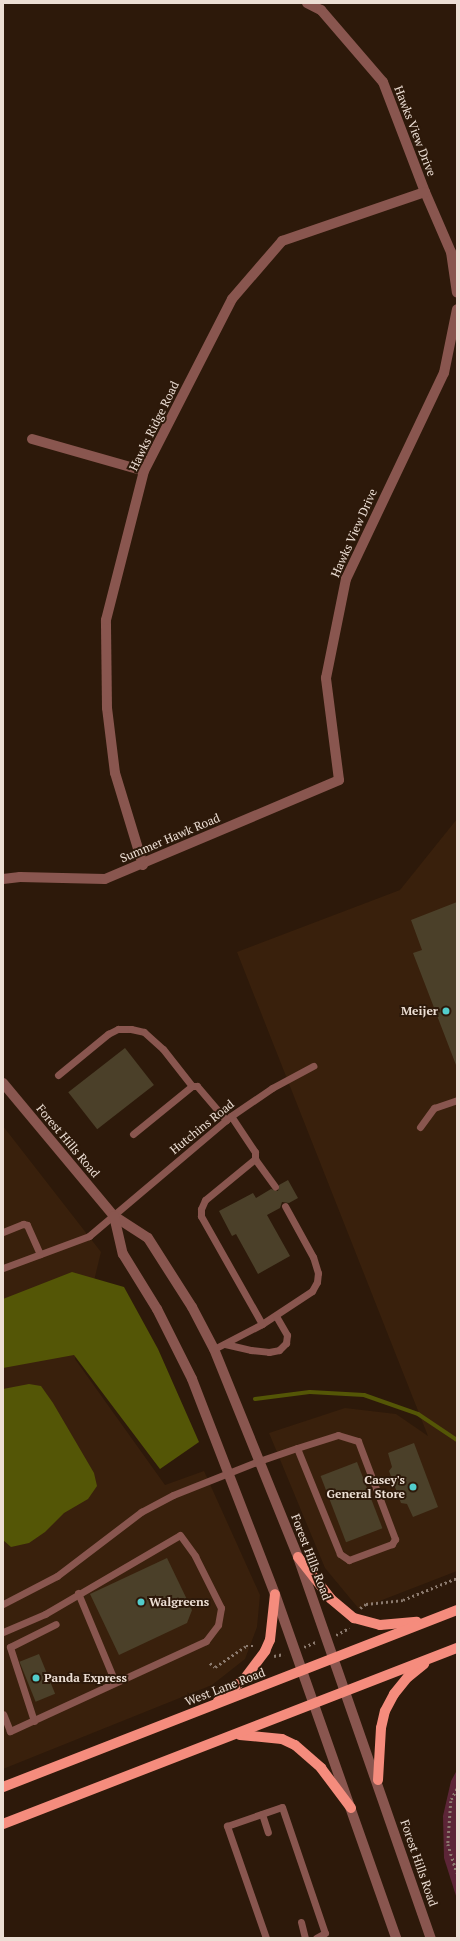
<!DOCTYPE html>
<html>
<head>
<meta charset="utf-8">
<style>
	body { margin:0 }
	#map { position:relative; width:460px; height:1941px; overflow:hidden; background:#2d190a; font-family:"PT Serif",serif }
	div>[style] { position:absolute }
	.built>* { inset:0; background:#39200c }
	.green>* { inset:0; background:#5c2537 }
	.water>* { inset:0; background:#545606 }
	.stream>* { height:4px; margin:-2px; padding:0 2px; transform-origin:2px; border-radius:2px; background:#545606 }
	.building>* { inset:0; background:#4b4029; transform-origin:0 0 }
	.path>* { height:2.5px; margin-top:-1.25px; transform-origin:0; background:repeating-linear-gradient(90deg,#8b7a6e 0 2px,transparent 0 5px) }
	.service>* { height:7px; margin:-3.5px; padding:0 3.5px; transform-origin:3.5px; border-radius:3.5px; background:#89564f }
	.minor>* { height:10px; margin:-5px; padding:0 5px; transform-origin:5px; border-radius:5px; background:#89564f }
	.tertiary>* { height:10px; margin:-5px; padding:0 5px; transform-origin:5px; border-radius:5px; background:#89564f }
	.primary>* { height:10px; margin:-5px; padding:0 5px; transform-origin:5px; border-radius:5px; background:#f58c7d }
	.dots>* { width:11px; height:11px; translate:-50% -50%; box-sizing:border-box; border:2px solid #2d190a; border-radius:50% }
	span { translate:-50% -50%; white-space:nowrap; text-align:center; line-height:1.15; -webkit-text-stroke:4px #2d190a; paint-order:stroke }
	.street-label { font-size:12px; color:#ecded4 }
	.poi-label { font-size:12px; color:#ecded4; font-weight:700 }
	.right { translate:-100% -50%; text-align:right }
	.left { translate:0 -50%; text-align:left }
	.frame { position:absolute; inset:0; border:4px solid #ecded4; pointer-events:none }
</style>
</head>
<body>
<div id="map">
	<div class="built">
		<i style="clip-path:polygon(457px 819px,457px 1571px,359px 1609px,325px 1568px,269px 1433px,345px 1408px,396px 1414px,428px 1436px,237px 952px,400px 890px)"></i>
		<i style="clip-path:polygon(3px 1126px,101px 1252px,75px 1359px,165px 1485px,204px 1471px,260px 1595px,257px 1627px,245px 1659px,212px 1685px,3px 1769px)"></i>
	</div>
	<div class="green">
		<i style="clip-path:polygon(457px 1770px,457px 1899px,444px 1858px,443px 1816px,451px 1781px)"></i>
	</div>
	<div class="water">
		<i style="clip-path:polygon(72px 1272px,124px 1287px,158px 1349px,199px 1442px,160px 1469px,74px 1355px,3px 1368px,3px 1299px)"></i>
		<i style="clip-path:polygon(29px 1384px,41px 1386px,53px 1403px,94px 1473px,97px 1486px,88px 1499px,64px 1513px,45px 1532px,29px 1543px,11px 1547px,3px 1540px,3px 1389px)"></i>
	</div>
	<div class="stream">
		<i style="left:255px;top:1399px;width:55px;rotate:-7.3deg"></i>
		<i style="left:310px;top:1392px;width:54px;rotate:3.2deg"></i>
		<i style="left:364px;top:1395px;width:57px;rotate:19.4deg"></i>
		<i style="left:418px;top:1414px;width:47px;rotate:33.7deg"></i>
	</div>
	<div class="building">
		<i style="clip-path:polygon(457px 902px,457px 1065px,456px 1065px,413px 953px,422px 950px,411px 920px)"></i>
		<i style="left:125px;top:1048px;width:47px;height:72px;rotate:52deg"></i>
		<i style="clip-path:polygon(288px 1180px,298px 1198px,289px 1203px,282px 1202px,280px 1208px,267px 1215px,290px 1256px,258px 1274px,236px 1234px,232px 1236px,219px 1211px,253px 1193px,256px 1198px,271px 1189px,278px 1191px,279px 1185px)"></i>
		<i style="clip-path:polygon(414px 1443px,438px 1507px,413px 1517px,407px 1504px,401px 1503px,389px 1471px,392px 1467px,388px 1453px)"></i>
		<i style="left:357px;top:1462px;width:71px;height:39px;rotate:69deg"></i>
		<i style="clip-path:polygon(167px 1558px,192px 1610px,187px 1623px,119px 1655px,90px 1594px)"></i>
		<i style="left:39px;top:1654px;width:43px;height:21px;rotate:68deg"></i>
	</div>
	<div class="path">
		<i style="left:360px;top:1608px;width:7px;rotate:-34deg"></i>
		<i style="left:366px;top:1604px;width:37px;rotate:-6deg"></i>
		<i style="left:403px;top:1600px;width:58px;rotate:-22.2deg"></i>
		<i style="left:336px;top:1635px;width:15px;rotate:-28deg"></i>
		<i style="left:304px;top:1647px;width:13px;rotate:-23deg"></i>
		<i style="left:274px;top:1656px;width:10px;rotate:-11deg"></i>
		<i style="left:210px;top:1663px;width:6px;rotate:39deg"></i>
		<i style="left:215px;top:1667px;width:37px;rotate:-34deg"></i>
		<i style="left:246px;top:1646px;width:10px"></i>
		<i style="left:457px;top:1789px;width:13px;rotate:117deg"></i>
		<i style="left:451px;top:1801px;width:43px;rotate:94deg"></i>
		<i style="left:448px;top:1844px;width:30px;rotate:73deg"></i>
	</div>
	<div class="service">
		<i style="left:58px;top:1075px;width:65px;rotate:-39.4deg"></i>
		<i style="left:108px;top:1034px;width:11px;rotate:-27deg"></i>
		<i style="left:118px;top:1029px;width:13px"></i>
		<i style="left:131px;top:1029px;width:13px;rotate:13deg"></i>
		<i style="left:144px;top:1032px;width:25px;rotate:42deg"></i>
		<i style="left:163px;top:1049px;width:47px;rotate:51.9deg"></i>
		<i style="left:420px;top:1127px;width:24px;rotate:-54deg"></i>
		<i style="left:434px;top:1108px;width:24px;rotate:-19deg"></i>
		<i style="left:133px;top:1134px;width:76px;rotate:-39.1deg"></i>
		<i style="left:192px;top:1086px;width:5px"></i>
		<i style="left:197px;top:1086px;width:45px;rotate:49.5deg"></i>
		<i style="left:255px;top:1159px;width:34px;rotate:54deg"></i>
		<i style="left:3px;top:1232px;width:22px;rotate:-22deg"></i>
		<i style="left:23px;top:1224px;width:4px;rotate:14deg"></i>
		<i style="left:27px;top:1225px;width:32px;rotate:66deg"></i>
		<i style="left:3px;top:1268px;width:92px;rotate:-20.4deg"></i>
		<i style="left:89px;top:1236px;width:186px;rotate:-40.2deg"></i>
		<i style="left:231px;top:1116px;width:50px;rotate:-34.3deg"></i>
		<i style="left:272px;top:1088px;width:47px;rotate:-28.2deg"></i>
		<i style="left:262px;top:1324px;width:60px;rotate:-33.4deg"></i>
		<i style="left:312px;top:1291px;width:10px;rotate:-61deg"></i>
		<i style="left:317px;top:1282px;width:9px;rotate:-84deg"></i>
		<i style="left:318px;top:1273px;width:17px;rotate:-107deg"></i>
		<i style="left:313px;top:1257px;width:58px;rotate:-118.8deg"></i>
		<i style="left:225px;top:1344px;width:27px;rotate:13deg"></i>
		<i style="left:251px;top:1350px;width:18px;rotate:6deg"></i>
		<i style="left:269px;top:1352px;width:10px;rotate:-11deg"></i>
		<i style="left:279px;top:1350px;width:10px;rotate:-45deg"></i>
		<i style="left:286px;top:1343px;width:8px;rotate:-83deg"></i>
		<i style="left:287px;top:1335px;width:22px;rotate:-120deg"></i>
		<i style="left:214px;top:1349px;width:54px;rotate:-27.5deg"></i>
		<i style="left:262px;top:1324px;width:124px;rotate:-119.5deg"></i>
		<i style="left:201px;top:1216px;width:7px;rotate:-90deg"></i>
		<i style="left:201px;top:1209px;width:10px;rotate:-66deg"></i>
		<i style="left:205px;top:1200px;width:65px;rotate:-39.4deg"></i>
		<i style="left:255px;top:1159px;width:7px;rotate:-90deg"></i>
		<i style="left:255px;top:1152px;width:43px;rotate:-123.7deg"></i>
		<i style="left:78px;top:1593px;width:96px;rotate:67.4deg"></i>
		<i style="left:3px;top:1604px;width:61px;rotate:-27.4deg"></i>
		<i style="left:57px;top:1576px;width:106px;rotate:-37.3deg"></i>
		<i style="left:141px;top:1512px;width:36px;rotate:-28deg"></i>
		<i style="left:173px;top:1495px;width:92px;rotate:-21.6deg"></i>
		<i style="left:259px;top:1461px;width:40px;rotate:-18.9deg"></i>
		<i style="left:297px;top:1448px;width:43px;rotate:-17.6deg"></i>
		<i style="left:338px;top:1435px;width:21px;rotate:17deg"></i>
		<i style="left:358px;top:1441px;width:105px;rotate:69.3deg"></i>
		<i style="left:395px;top:1539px;width:6px;rotate:121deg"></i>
		<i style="left:392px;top:1544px;width:46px;rotate:159.6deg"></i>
		<i style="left:349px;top:1560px;width:11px;rotate:-146deg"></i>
		<i style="left:340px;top:1554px;width:114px;rotate:-112.1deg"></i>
		<i style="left:3px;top:1632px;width:46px;rotate:-23.2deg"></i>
		<i style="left:45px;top:1614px;width:156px;rotate:-30.3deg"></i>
		<i style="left:180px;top:1535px;width:26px;rotate:54deg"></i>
		<i style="left:195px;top:1556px;width:58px;rotate:63.4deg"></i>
		<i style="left:221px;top:1608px;width:17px;rotate:100deg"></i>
		<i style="left:218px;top:1625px;width:20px;rotate:127deg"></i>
		<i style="left:206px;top:1641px;width:216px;rotate:155.3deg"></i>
		<i style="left:10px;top:1731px;width:18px;rotate:-112deg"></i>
		<i style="left:34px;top:1721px;width:78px;rotate:-108deg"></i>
		<i style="left:10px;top:1647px;width:51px;rotate:-26.6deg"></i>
		<i style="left:262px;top:1814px;width:19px;rotate:72deg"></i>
		<i style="left:301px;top:1922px;width:16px;rotate:76deg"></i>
		<i style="left:266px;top:1938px;width:119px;rotate:-109.2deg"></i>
		<i style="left:227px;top:1826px;width:58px;rotate:-19.1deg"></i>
		<i style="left:282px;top:1807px;width:133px;rotate:71.2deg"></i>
		<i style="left:325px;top:1933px;width:10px;rotate:151deg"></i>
	</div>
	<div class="minor">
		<i style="left:307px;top:3px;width:16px;rotate:27deg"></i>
		<i style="left:321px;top:10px;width:95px;rotate:49.3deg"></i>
		<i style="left:383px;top:82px;width:118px;rotate:69.1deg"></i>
		<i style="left:425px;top:192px;width:65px;rotate:66.6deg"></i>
		<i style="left:451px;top:252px;width:41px;rotate:81.7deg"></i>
		<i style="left:32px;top:439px;width:116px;rotate:15.9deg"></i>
		<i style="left:143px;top:865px;width:96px;rotate:-106.9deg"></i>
		<i style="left:115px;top:773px;width:65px;rotate:-97deg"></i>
		<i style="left:107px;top:708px;width:88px;rotate:-90.7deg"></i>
		<i style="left:106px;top:620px;width:154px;rotate:-75.7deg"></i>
		<i style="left:144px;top:471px;width:193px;rotate:-62.9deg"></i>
		<i style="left:232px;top:299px;width:77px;rotate:-49.2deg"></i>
		<i style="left:282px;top:241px;width:151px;rotate:-18.9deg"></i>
		<i style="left:3px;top:879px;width:17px;rotate:-7deg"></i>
		<i style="left:20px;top:877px;width:85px;rotate:1.3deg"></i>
		<i style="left:105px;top:879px;width:254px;rotate:-22.9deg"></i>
		<i style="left:339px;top:780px;width:103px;rotate:-97.3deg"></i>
		<i style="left:326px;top:678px;width:101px;rotate:-78.6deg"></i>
		<i style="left:346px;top:579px;width:228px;rotate:-64.6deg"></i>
		<i style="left:444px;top:373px;width:65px;rotate:-78.5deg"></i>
	</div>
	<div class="tertiary">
		<i style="left:3px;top:1083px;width:173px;rotate:50.2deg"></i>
		<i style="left:114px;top:1216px;width:40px;rotate:32.9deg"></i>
		<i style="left:148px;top:1238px;width:82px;rotate:57.5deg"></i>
		<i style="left:192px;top:1307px;width:47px;rotate:62.4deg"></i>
		<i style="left:214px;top:1349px;width:224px;rotate:68deg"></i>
		<i style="left:298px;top:1557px;width:404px;rotate:70.8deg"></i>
		<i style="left:114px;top:1216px;width:39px;rotate:77deg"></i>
		<i style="left:123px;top:1254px;width:65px;rotate:58.3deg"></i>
		<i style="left:157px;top:1309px;width:78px;rotate:63.4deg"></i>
		<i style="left:192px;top:1379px;width:230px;rotate:68.9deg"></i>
		<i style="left:275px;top:1594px;width:365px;rotate:70.6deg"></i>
	</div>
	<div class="primary">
		<i style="left:298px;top:1557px;width:53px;rotate:51.8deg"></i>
		<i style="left:331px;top:1599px;width:30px;rotate:40deg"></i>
		<i style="left:354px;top:1618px;width:27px;rotate:15deg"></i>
		<i style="left:380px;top:1625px;width:37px;rotate:-5deg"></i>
		<i style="left:218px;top:1701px;width:35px;rotate:-40deg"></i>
		<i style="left:245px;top:1678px;width:34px;rotate:-53deg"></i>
		<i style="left:265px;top:1651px;width:12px;rotate:-66deg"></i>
		<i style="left:270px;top:1640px;width:46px;rotate:-83.8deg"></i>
		<i style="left:240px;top:1735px;width:42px;rotate:5.4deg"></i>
		<i style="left:282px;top:1739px;width:14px;rotate:25deg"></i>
		<i style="left:295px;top:1745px;width:35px;rotate:41deg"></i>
		<i style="left:321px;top:1768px;width:50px;rotate:53.1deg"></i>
		<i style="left:378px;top:1780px;width:52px;rotate:-86.7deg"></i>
		<i style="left:381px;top:1728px;width:17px;rotate:-77deg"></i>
		<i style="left:385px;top:1711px;width:19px;rotate:-62deg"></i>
		<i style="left:394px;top:1694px;width:22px;rotate:-51deg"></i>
		<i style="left:408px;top:1677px;width:21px;rotate:-39deg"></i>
		<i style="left:3px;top:1787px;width:487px;rotate:-21.3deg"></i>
		<i style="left:3px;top:1824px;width:487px;rotate:-21.2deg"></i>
	</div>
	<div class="dots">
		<i style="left:446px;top:1011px;background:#52cdcc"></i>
		<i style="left:413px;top:1487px;background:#52cdcc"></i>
		<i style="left:141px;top:1602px;background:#52cdcc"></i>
		<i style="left:36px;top:1678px;background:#52cdcc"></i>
	</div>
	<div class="street-label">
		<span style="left:415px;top:131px;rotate:69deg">Hawks View Drive</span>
		<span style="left:154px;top:426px;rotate:-64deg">Hawks Ridge Road</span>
		<span style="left:354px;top:533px;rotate:-66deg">Hawks View Drive</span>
		<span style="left:170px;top:838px;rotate:-23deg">Summer Hawk Road</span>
		<span style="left:202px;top:1127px;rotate:-39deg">Hutchins Road</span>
		<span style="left:68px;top:1141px;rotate:50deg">Forest Hills Road</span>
		<span style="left:311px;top:1557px;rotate:69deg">Forest Hills Road</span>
		<span style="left:225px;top:1687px;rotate:-21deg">West Lane Road</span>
		<span style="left:419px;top:1863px;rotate:71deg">Forest Hills Road</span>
	</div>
	<div class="poi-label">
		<span class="right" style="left:438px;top:1011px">Meijer</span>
		<span class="right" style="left:405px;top:1487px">Casey's<br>General Store</span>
		<span class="left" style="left:149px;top:1602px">Walgreens</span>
		<span class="left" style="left:44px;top:1678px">Panda Express</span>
	</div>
	<div class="frame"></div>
</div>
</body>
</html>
